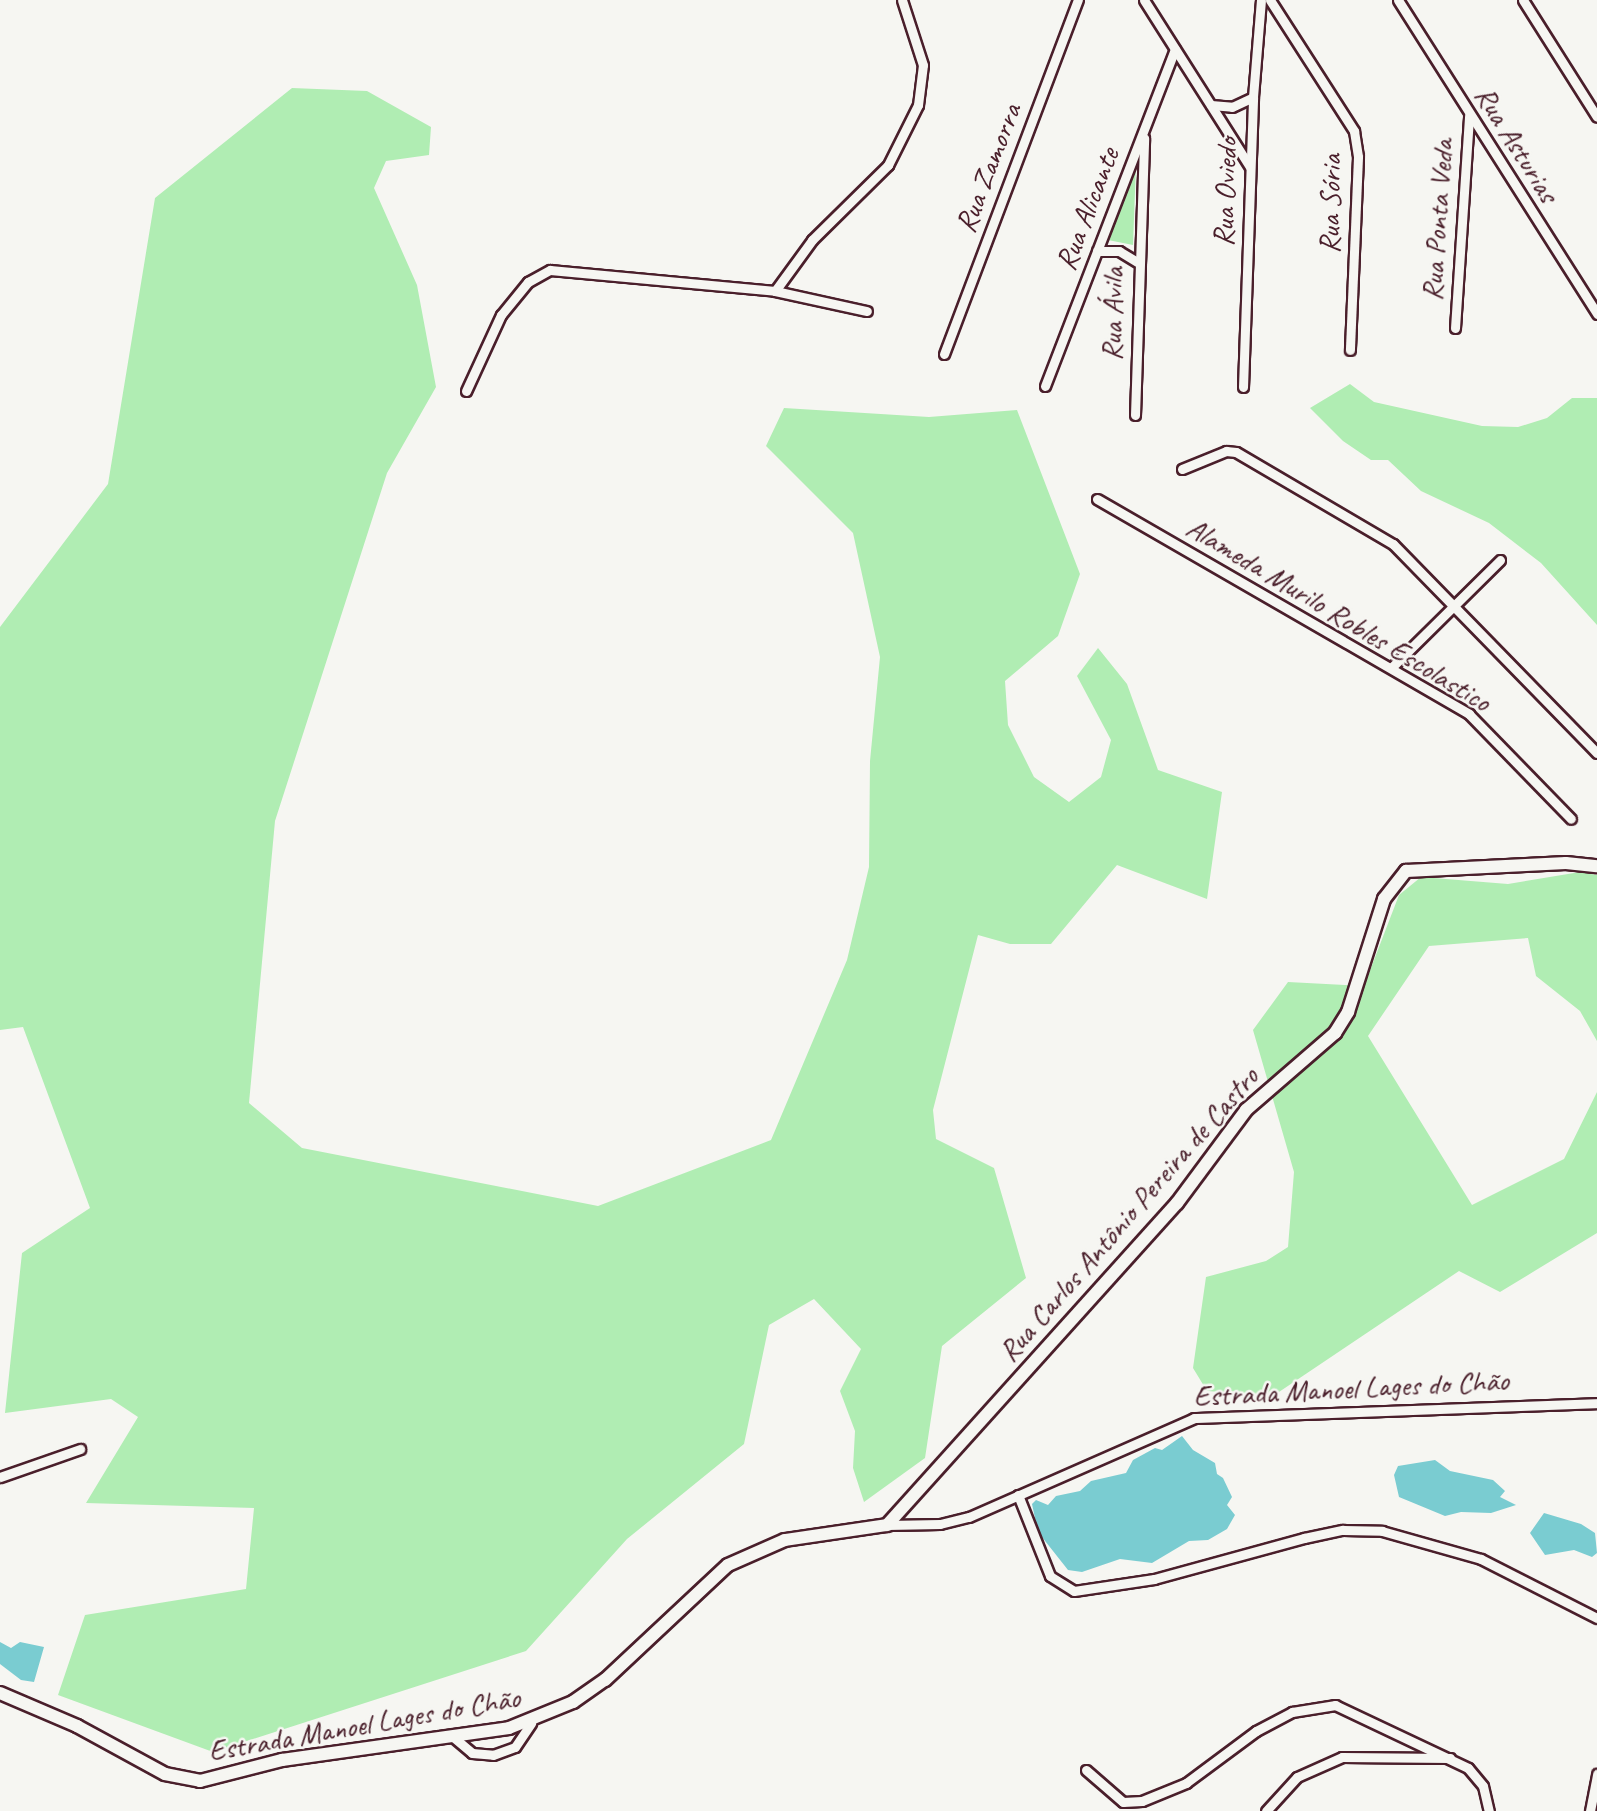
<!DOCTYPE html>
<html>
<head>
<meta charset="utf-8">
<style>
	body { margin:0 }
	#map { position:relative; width:1597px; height:1811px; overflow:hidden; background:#f6f6f2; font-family:Caveat,sans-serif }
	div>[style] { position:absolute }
	.green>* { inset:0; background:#b0edb3 }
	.water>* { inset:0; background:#7accd1 }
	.roads { filter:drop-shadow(2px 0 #4a1f2b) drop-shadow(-2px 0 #4a1f2b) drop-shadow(0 2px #4a1f2b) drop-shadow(0 -2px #4a1f2b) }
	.street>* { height:9px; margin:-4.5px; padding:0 4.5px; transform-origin:4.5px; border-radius:4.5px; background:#f6f6f2 }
	.secondary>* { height:12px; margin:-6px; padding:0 6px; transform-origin:6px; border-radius:6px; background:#f6f6f2 }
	span { translate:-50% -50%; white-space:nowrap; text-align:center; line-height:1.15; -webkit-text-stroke:5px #f6f6f2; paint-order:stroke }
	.street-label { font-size:30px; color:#4a1f2b }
</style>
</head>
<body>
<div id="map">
	<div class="green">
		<i style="clip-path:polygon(292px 88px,367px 91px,431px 127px,429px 155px,386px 161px,374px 188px,417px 285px,436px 387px,387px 473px,275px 821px,249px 1103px,302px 1148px,598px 1206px,771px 1140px,847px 960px,869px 867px,870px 761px,880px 657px,853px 533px,766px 446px,784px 408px,929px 417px,1017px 410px,1080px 574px,1058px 636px,1005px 681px,1008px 725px,1034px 777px,1069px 802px,1101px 777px,1111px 740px,1077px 676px,1098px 648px,1127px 684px,1158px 770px,1222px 792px,1207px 899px,1117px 865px,1051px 944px,1010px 944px,978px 935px,933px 1110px,936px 1139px,994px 1168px,1026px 1278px,942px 1346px,925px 1458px,864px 1502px,853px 1468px,855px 1431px,840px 1391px,861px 1349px,814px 1299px,769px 1325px,744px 1444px,627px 1539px,526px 1651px,213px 1752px,58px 1695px,85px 1615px,246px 1589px,254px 1508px,86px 1503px,138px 1417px,111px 1399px,5px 1413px,22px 1253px,90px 1208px,23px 1027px,0 1030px,0 627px,108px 484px,155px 198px)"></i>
		<i style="clip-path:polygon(1136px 165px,1133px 245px,1108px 240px)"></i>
		<i style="clip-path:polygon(1350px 384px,1374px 402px,1482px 426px,1518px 427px,1547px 418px,1572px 398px,1597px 398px,1597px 625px,1541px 563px,1489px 523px,1421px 491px,1388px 460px,1371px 460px,1343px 441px,1310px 408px)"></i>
		<i style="clip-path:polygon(1580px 872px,1597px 875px,1597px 1041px,1580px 1011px,1536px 976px,1528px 938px,1429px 946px,1368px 1036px,1472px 1205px,1564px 1159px,1597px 1092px,1597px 1233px,1500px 1292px,1459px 1271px,1273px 1396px,1207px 1391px,1193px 1368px,1206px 1277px,1266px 1261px,1288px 1247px,1294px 1172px,1253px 1030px,1288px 982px,1364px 986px,1399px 895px,1421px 877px,1508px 884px)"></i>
	</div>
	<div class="water">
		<i style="clip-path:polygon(1182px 1436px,1193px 1450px,1215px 1463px,1217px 1474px,1223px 1478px,1232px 1497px,1227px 1505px,1235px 1515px,1227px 1529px,1208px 1540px,1189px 1541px,1152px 1563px,1120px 1559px,1082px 1572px,1068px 1570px,1038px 1532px,1032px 1504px,1036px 1500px,1048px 1505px,1056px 1496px,1080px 1491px,1091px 1481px,1126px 1473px,1133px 1460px,1155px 1448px,1162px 1450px)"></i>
		<i style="clip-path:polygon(1435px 1460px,1450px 1471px,1493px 1480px,1505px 1491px,1500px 1497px,1516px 1505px,1491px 1513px,1461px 1512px,1445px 1516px,1399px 1497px,1394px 1475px,1398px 1466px)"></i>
		<i style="clip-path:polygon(1544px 1513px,1581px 1524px,1595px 1533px,1597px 1553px,1592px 1557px,1574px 1550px,1545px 1555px,1530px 1533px)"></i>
		<i style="clip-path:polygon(0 1642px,11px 1648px,20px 1642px,44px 1647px,34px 1682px,21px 1680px,0 1664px)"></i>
	</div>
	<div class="roads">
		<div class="street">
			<i style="left:1144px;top:0;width:198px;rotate:57.6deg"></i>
			<i style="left:1270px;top:0;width:156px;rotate:57.3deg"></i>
			<i style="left:1354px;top:131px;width:26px;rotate:81deg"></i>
			<i style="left:1358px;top:157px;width:193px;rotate:92.4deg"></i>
			<i style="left:1398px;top:0;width:372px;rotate:57.6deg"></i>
			<i style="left:1523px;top:0;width:138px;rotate:57.7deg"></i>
			<i style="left:1211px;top:105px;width:21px;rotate:5deg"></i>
			<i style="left:1232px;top:107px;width:23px;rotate:-25deg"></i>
			<i style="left:1097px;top:251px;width:22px"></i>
			<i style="left:1119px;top:251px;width:21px;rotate:31deg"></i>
			<i style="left:775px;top:291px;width:63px;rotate:-54deg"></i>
			<i style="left:812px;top:240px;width:107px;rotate:-44.6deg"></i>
			<i style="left:888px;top:165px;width:67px;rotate:-63.4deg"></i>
			<i style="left:918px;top:105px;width:40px;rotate:-82.9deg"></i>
			<i style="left:923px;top:65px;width:68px;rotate:-107.9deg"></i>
			<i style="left:1455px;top:328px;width:213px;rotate:-86.2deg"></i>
			<i style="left:944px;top:354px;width:379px;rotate:-69.3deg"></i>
			<i style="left:1045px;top:386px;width:361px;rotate:-68.9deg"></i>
			<i style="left:1243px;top:387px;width:290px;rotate:-88deg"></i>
			<i style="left:1253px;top:97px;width:97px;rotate:-85.3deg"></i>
			<i style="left:466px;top:391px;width:84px;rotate:-65.3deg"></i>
			<i style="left:501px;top:315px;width:43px;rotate:-50.7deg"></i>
			<i style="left:528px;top:282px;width:25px;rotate:-29deg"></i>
			<i style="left:550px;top:270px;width:226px;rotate:5.3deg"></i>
			<i style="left:775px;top:291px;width:94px;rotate:12.3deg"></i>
			<i style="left:1135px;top:415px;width:277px;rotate:-88.1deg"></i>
			<i style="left:1182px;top:469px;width:48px;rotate:-22.2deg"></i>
			<i style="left:1226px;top:451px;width:10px;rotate:6deg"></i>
			<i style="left:1236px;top:452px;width:182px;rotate:30.4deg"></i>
			<i style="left:1393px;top:544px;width:292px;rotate:45.7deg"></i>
			<i style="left:1097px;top:499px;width:430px;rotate:30deg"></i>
			<i style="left:1469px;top:714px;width:146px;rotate:45.8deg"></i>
			<i style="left:1392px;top:667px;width:152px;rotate:-44.7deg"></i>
			<i style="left:0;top:1477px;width:85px;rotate:-19.3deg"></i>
			<i style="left:1018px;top:1495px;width:87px;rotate:68.4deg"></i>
			<i style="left:1050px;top:1576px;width:28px;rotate:32deg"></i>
			<i style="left:1074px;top:1591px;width:81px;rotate:-8.5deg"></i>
			<i style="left:1154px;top:1579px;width:156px;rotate:-15.3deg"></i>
			<i style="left:1304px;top:1538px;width:40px;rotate:-12deg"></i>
			<i style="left:1343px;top:1530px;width:39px;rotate:1deg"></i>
			<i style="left:1382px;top:1531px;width:103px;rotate:15.8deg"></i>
			<i style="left:1481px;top:1559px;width:130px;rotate:27deg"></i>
			<i style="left:887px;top:1525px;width:53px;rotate:-1.1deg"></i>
			<i style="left:940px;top:1524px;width:30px;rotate:-14deg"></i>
			<i style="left:969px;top:1517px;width:246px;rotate:-23.7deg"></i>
			<i style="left:1194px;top:1418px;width:403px;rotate:-2.1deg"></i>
			<i style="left:452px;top:1736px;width:26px;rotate:40deg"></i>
			<i style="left:472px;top:1753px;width:21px;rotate:5deg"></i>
			<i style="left:493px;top:1755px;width:23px;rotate:-20deg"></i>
			<i style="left:515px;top:1747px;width:29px;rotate:-56deg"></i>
			<i style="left:1086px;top:1770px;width:49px;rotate:40.9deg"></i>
			<i style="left:1123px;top:1802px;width:19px;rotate:-3deg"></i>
			<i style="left:1142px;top:1801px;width:48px;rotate:-22.2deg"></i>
			<i style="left:1186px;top:1783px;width:87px;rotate:-36.6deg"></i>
			<i style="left:1256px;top:1731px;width:41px;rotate:-27.8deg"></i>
			<i style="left:1292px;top:1712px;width:44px;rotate:-9.2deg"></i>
			<i style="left:1335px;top:1705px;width:147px;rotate:25.3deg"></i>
			<i style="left:1468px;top:1768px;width:23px;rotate:50deg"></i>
			<i style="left:1483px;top:1786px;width:26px;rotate:77deg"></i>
			<i style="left:1266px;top:1811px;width:46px;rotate:-47.6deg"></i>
			<i style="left:1297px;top:1777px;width:49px;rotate:-24deg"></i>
			<i style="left:1342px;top:1757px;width:108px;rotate:0.5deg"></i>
			<i style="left:1590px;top:1811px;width:38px;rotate:-79deg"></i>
		</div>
		<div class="secondary">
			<i style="left:0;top:1693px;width:84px;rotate:23.2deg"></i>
			<i style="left:77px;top:1726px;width:100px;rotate:28.6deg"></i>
			<i style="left:165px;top:1774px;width:36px;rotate:11deg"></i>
			<i style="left:200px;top:1781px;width:85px;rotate:-14.4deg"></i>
			<i style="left:282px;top:1760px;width:229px;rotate:-8deg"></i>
			<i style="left:509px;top:1728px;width:69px;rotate:-22.1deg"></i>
			<i style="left:573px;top:1702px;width:39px;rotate:-35deg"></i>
			<i style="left:605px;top:1680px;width:168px;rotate:-43.1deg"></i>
			<i style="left:728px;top:1565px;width:62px;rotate:-23.7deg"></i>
			<i style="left:785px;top:1540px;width:103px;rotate:-8.4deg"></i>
			<i style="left:887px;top:1525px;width:433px;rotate:-48deg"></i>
			<i style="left:1177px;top:1203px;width:116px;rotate:-53.4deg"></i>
			<i style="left:1246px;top:1110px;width:118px;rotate:-40.9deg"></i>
			<i style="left:1335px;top:1033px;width:25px;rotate:-58deg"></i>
			<i style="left:1348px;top:1012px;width:119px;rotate:-72.3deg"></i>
			<i style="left:1384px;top:899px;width:36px;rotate:-52deg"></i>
			<i style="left:1406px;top:871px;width:160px;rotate:-2.9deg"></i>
			<i style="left:1566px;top:863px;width:31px;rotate:6deg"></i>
		</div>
	</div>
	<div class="street-label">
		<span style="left:1517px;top:144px;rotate:58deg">Rua Asturias</span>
		<span style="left:988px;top:168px;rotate:-69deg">Rua Zamorra</span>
		<span style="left:1225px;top:192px;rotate:-88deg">Rua Oviedo</span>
		<span style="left:1330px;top:204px;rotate:-89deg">Rua Sória</span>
		<span style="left:1087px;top:209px;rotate:-69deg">Rua Alicante</span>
		<span style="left:1437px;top:220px;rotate:-86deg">Rua Ponta Veda</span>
		<span style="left:1112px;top:314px;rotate:-89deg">Rua Ávila</span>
		<span style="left:1339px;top:614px;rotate:31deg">Alameda Murilo Robles Escolastico</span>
		<span style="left:1128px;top:1214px;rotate:-49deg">Rua Carlos Antônio Pereira de Castro</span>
		<span style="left:1351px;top:1388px;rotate:-3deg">Estrada Manoel Lages do Chão</span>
		<span style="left:364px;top:1724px;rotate:-10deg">Estrada Manoel Lages do Chão</span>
	</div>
</div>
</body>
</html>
